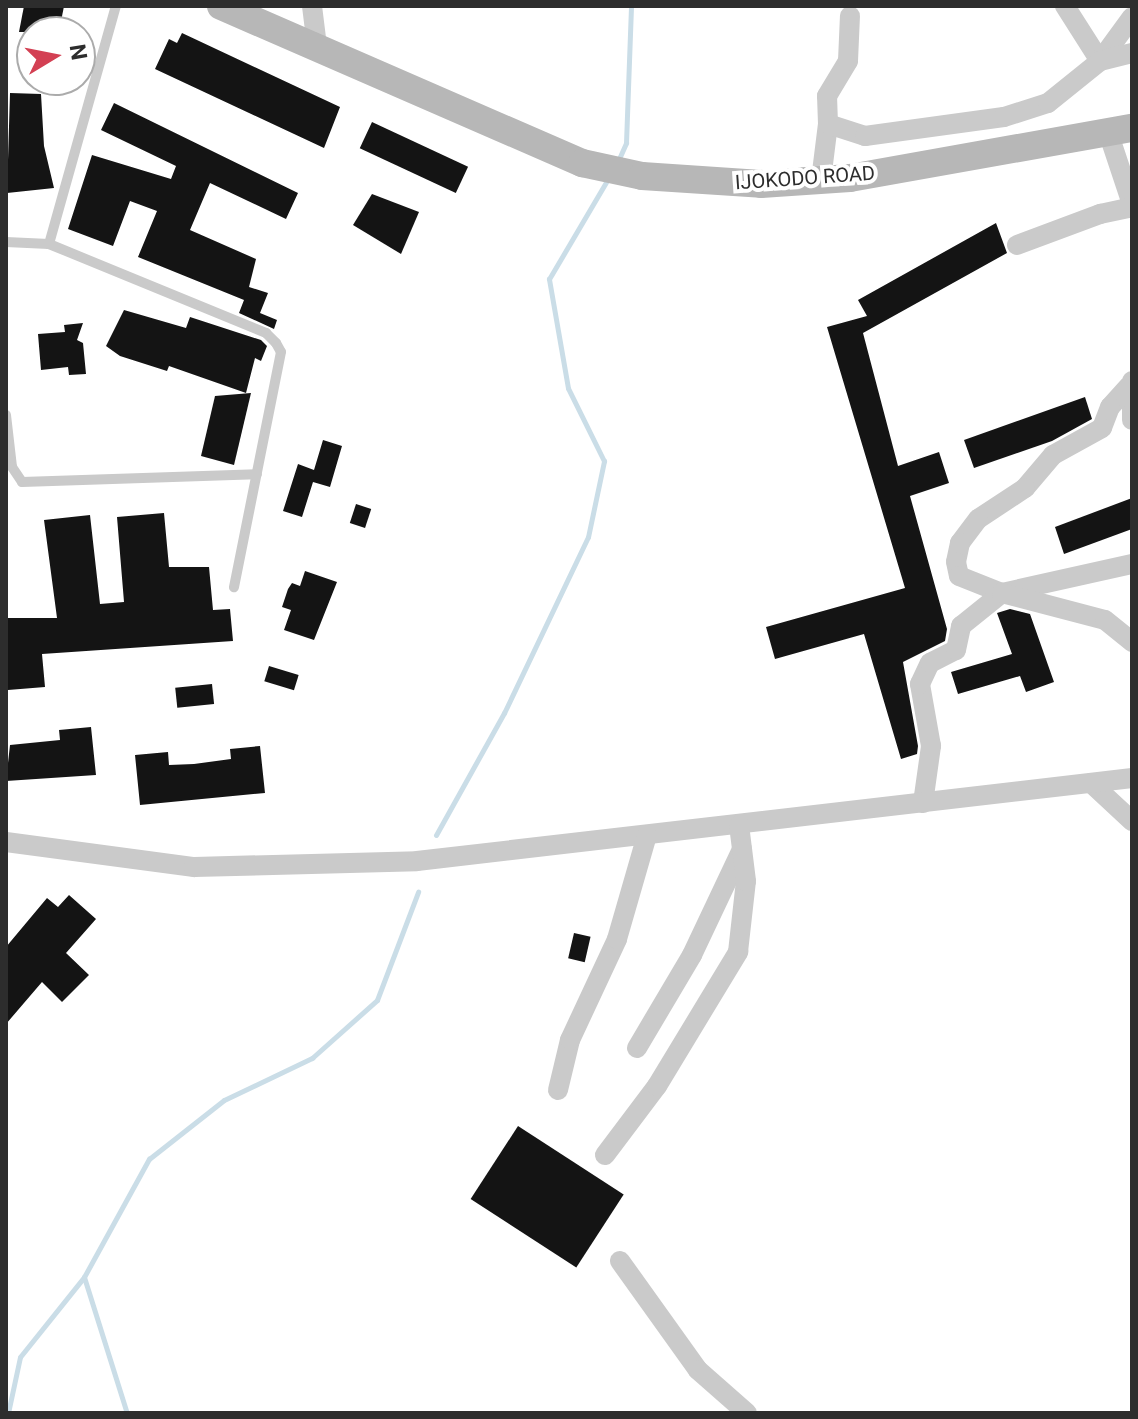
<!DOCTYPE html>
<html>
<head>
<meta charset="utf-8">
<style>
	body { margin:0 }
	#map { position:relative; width:1138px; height:1419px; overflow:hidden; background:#fff; font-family:Roboto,sans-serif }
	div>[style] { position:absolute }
	.stream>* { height:5px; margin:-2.5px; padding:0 2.5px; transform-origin:2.5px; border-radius:2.5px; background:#cadde7 }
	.building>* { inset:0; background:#141414; transform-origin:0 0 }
	.service>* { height:10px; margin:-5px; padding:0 5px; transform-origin:5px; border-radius:5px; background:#cacaca }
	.minor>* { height:20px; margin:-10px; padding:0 10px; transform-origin:10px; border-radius:10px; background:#cacaca }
	.secondary>* { height:28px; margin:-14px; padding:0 14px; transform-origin:14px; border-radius:14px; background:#b7b7b7 }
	span { translate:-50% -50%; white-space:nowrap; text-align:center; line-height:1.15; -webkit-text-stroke:8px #fff; paint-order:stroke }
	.street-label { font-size:20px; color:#2d2d2d }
	.frame { position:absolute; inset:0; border:8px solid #2d2d2d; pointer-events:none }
	.north { position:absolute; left:16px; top:16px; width:80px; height:80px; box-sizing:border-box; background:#fff; border:2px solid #ababab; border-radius:50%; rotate:80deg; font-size:22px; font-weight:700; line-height:32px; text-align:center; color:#2d2d2d }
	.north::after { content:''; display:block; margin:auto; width:28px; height:36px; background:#d34053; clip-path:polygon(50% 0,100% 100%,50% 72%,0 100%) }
</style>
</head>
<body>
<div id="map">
	<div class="stream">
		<i style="left:618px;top:161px;width:20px;rotate:-66deg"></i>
		<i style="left:626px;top:143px;width:137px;rotate:-87.9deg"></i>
		<i style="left:436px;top:835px;width:140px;rotate:-60.9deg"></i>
		<i style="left:504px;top:713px;width:195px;rotate:-64.5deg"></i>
		<i style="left:588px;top:537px;width:78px;rotate:-78.1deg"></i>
		<i style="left:604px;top:461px;width:81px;rotate:-116.3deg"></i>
		<i style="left:568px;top:388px;width:111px;rotate:-99.9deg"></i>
		<i style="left:549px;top:279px;width:118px;rotate:-59.5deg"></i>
		<i style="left:84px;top:1277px;width:143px;rotate:72.5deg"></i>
		<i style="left:8px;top:1413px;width:57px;rotate:-77.9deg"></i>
		<i style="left:20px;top:1357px;width:102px;rotate:-51.3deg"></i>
		<i style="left:84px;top:1277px;width:135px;rotate:-61.2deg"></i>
		<i style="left:149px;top:1159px;width:95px;rotate:-38.2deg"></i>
		<i style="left:224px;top:1100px;width:98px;rotate:-25.5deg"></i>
		<i style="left:312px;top:1058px;width:87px;rotate:-41.7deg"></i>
		<i style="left:377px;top:1000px;width:116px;rotate:-69.2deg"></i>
	</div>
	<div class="building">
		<i style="clip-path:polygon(24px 6px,64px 6px,59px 32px,19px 32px)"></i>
		<i style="clip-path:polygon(182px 33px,340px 107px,324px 148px,155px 69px,169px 39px,177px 43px)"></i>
		<i style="clip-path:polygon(10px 93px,41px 94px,44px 146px,54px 188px,7px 193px)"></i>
		<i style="clip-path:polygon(114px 103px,298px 193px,286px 219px,210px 183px,190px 230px,256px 259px,249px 287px,268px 293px,260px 313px,277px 320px,274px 329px,239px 313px,244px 300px,138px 257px,157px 211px,130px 201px,113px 246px,68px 229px,92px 155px,171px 179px,176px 166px,101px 130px)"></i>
		<i style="left:372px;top:122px;width:106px;height:29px;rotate:25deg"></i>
		<i style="clip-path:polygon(372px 194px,419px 212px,401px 254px,353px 225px)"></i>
		<i style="clip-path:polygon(996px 223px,1007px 253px,863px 333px,898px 466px,939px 452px,949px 483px,910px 496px,947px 629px,945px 641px,903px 662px,918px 746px,917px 754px,901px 759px,864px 634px,775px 659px,766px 627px,905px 588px,827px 327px,867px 316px,858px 300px)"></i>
		<i style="clip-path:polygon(124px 310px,186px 328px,190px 317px,261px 340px,267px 346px,261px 361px,255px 358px,246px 393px,169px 366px,167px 371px,120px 356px,106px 346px)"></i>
		<i style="clip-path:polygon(83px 323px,77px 340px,83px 343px,86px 374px,69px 375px,68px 367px,41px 370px,38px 334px,65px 332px,64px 325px)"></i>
		<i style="clip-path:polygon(251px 393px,234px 465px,201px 456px,215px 396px)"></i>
		<i style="clip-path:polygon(1085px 397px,1092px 419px,1052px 441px,974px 468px,964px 440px)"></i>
		<i style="clip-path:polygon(323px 440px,342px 446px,330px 487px,313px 482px,302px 517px,283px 511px,298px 464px,314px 470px)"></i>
		<i style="clip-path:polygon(1132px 498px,1132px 529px,1064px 554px,1055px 527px)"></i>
		<i style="left:356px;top:504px;width:16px;height:20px;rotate:18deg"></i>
		<i style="clip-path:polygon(164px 513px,169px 567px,209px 567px,213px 610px,230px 609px,233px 641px,42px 654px,45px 687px,8px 690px,6px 618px,57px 618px,44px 520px,90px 515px,100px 604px,124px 602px,117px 517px)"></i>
		<i style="clip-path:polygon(305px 571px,337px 582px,314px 640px,284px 630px,291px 610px,282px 607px,288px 589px,292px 583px,300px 586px)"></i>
		<i style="clip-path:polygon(1010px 609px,1030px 614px,1054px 682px,1026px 692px,1020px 676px,958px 694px,951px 672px,1012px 654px,997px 613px)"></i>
		<i style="left:269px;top:666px;width:31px;height:16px;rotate:17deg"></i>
		<i style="left:212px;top:684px;width:20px;height:37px;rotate:84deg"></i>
		<i style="clip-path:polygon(91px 727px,96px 775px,6px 781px,10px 745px,60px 740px,59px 730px)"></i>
		<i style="clip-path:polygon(260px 746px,265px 793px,140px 805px,135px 755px,168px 752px,169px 765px,194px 764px,231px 759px,230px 749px)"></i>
		<i style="clip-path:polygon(69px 895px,96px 919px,66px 953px,89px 975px,62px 1002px,42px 982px,6px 1024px,6px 947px,47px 898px,58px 907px)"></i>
		<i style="left:574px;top:933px;width:17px;height:26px;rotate:13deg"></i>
		<i style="left:518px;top:1126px;width:126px;height:87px;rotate:33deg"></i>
	</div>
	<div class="service">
		<i style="left:6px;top:242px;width:43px;rotate:2.7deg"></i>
		<i style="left:49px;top:244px;width:235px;rotate:22.3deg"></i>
		<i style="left:266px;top:333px;width:14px;rotate:45deg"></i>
		<i style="left:276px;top:343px;width:10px;rotate:61deg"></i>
		<i style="left:281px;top:352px;width:240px;rotate:101.3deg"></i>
		<i style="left:49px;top:244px;width:247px;rotate:-74.3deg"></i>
		<i style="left:6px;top:415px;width:52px;rotate:83.4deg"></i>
		<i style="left:12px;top:467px;width:18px;rotate:56deg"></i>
		<i style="left:22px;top:482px;width:235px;rotate:-1.9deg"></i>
	</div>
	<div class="minor">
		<i style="left:312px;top:6px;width:40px;rotate:82.9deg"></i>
		<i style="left:1065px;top:6px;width:65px;rotate:57.5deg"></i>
		<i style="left:1100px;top:61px;width:54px;rotate:-54deg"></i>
		<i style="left:828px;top:124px;width:28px;rotate:-92deg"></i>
		<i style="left:827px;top:96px;width:41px;rotate:-59deg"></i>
		<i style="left:848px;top:61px;width:45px;rotate:-87.5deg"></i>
		<i style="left:1108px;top:132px;width:76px;rotate:71.6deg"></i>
		<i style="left:821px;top:180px;width:56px;rotate:-82.9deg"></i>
		<i style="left:828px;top:124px;width:39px;rotate:18deg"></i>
		<i style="left:865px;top:136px;width:140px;rotate:-7.8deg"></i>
		<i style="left:1004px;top:117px;width:46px;rotate:-17.7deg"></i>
		<i style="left:1048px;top:103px;width:67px;rotate:-38.9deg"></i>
		<i style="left:1100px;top:61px;width:33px;rotate:-14deg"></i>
		<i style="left:1017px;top:245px;width:89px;rotate:-20.5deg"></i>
		<i style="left:1100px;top:214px;width:33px;rotate:-12deg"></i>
		<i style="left:1132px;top:381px;width:39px;rotate:90deg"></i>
		<i style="left:1129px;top:386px;width:28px;rotate:132deg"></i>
		<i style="left:1110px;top:407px;width:22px;rotate:111deg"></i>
		<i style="left:1102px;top:428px;width:56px;rotate:151.1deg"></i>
		<i style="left:1053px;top:455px;width:43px;rotate:130.3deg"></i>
		<i style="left:1025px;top:488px;width:56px;rotate:146.6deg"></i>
		<i style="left:978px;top:519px;width:30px;rotate:127deg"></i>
		<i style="left:960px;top:543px;width:19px;rotate:102deg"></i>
		<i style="left:956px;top:562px;width:14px;rotate:78deg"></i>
		<i style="left:959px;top:576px;width:46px;rotate:21.6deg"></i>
		<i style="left:1002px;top:593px;width:133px;rotate:-12.6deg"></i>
		<i style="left:1091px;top:783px;width:56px;rotate:42.8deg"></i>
		<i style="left:923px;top:803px;width:58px;rotate:-82deg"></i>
		<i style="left:931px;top:746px;width:63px;rotate:-100.1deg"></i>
		<i style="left:920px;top:684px;width:23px;rotate:-65deg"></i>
		<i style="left:930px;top:663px;width:29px;rotate:-27deg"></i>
		<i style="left:956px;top:650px;width:25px;rotate:-78deg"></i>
		<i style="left:961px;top:626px;width:53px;rotate:-38.8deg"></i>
		<i style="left:1002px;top:593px;width:106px;rotate:14.7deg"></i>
		<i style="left:1105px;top:620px;width:35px;rotate:39deg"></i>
		<i style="left:6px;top:842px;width:190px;rotate:7.6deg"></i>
		<i style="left:194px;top:867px;width:223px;rotate:-1.5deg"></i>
		<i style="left:417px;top:861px;width:720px;rotate:-6.62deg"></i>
		<i style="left:637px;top:1048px;width:108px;rotate:-59.4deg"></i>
		<i style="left:692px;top:955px;width:117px;rotate:-64.7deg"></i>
		<i style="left:558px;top:1090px;width:51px;rotate:-76.5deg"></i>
		<i style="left:570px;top:1040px;width:111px;rotate:-65deg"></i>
		<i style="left:617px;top:939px;width:108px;rotate:-73.9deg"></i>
		<i style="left:605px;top:1155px;width:86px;rotate:-53deg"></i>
		<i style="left:657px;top:1086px;width:157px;rotate:-58.8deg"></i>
		<i style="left:738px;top:952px;width:71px;rotate:-83.6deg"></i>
		<i style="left:746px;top:881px;width:56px;rotate:-97.1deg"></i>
		<i style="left:620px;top:1261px;width:134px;rotate:54.4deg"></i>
		<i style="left:698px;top:1370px;width:65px;rotate:41.3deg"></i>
	</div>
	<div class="secondary">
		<i style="left:221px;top:6px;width:394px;rotate:23.5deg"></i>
		<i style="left:582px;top:163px;width:61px;rotate:12.2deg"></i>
		<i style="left:642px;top:176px;width:119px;rotate:3.8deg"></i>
		<i style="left:761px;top:184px;width:89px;rotate:-3.9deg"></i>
		<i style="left:850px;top:178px;width:286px;rotate:-10.1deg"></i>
	</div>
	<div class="street-label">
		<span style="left:805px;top:178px;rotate:-4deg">IJOKODO ROAD</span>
	</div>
	<div class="frame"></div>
	<div class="north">N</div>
</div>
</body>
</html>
